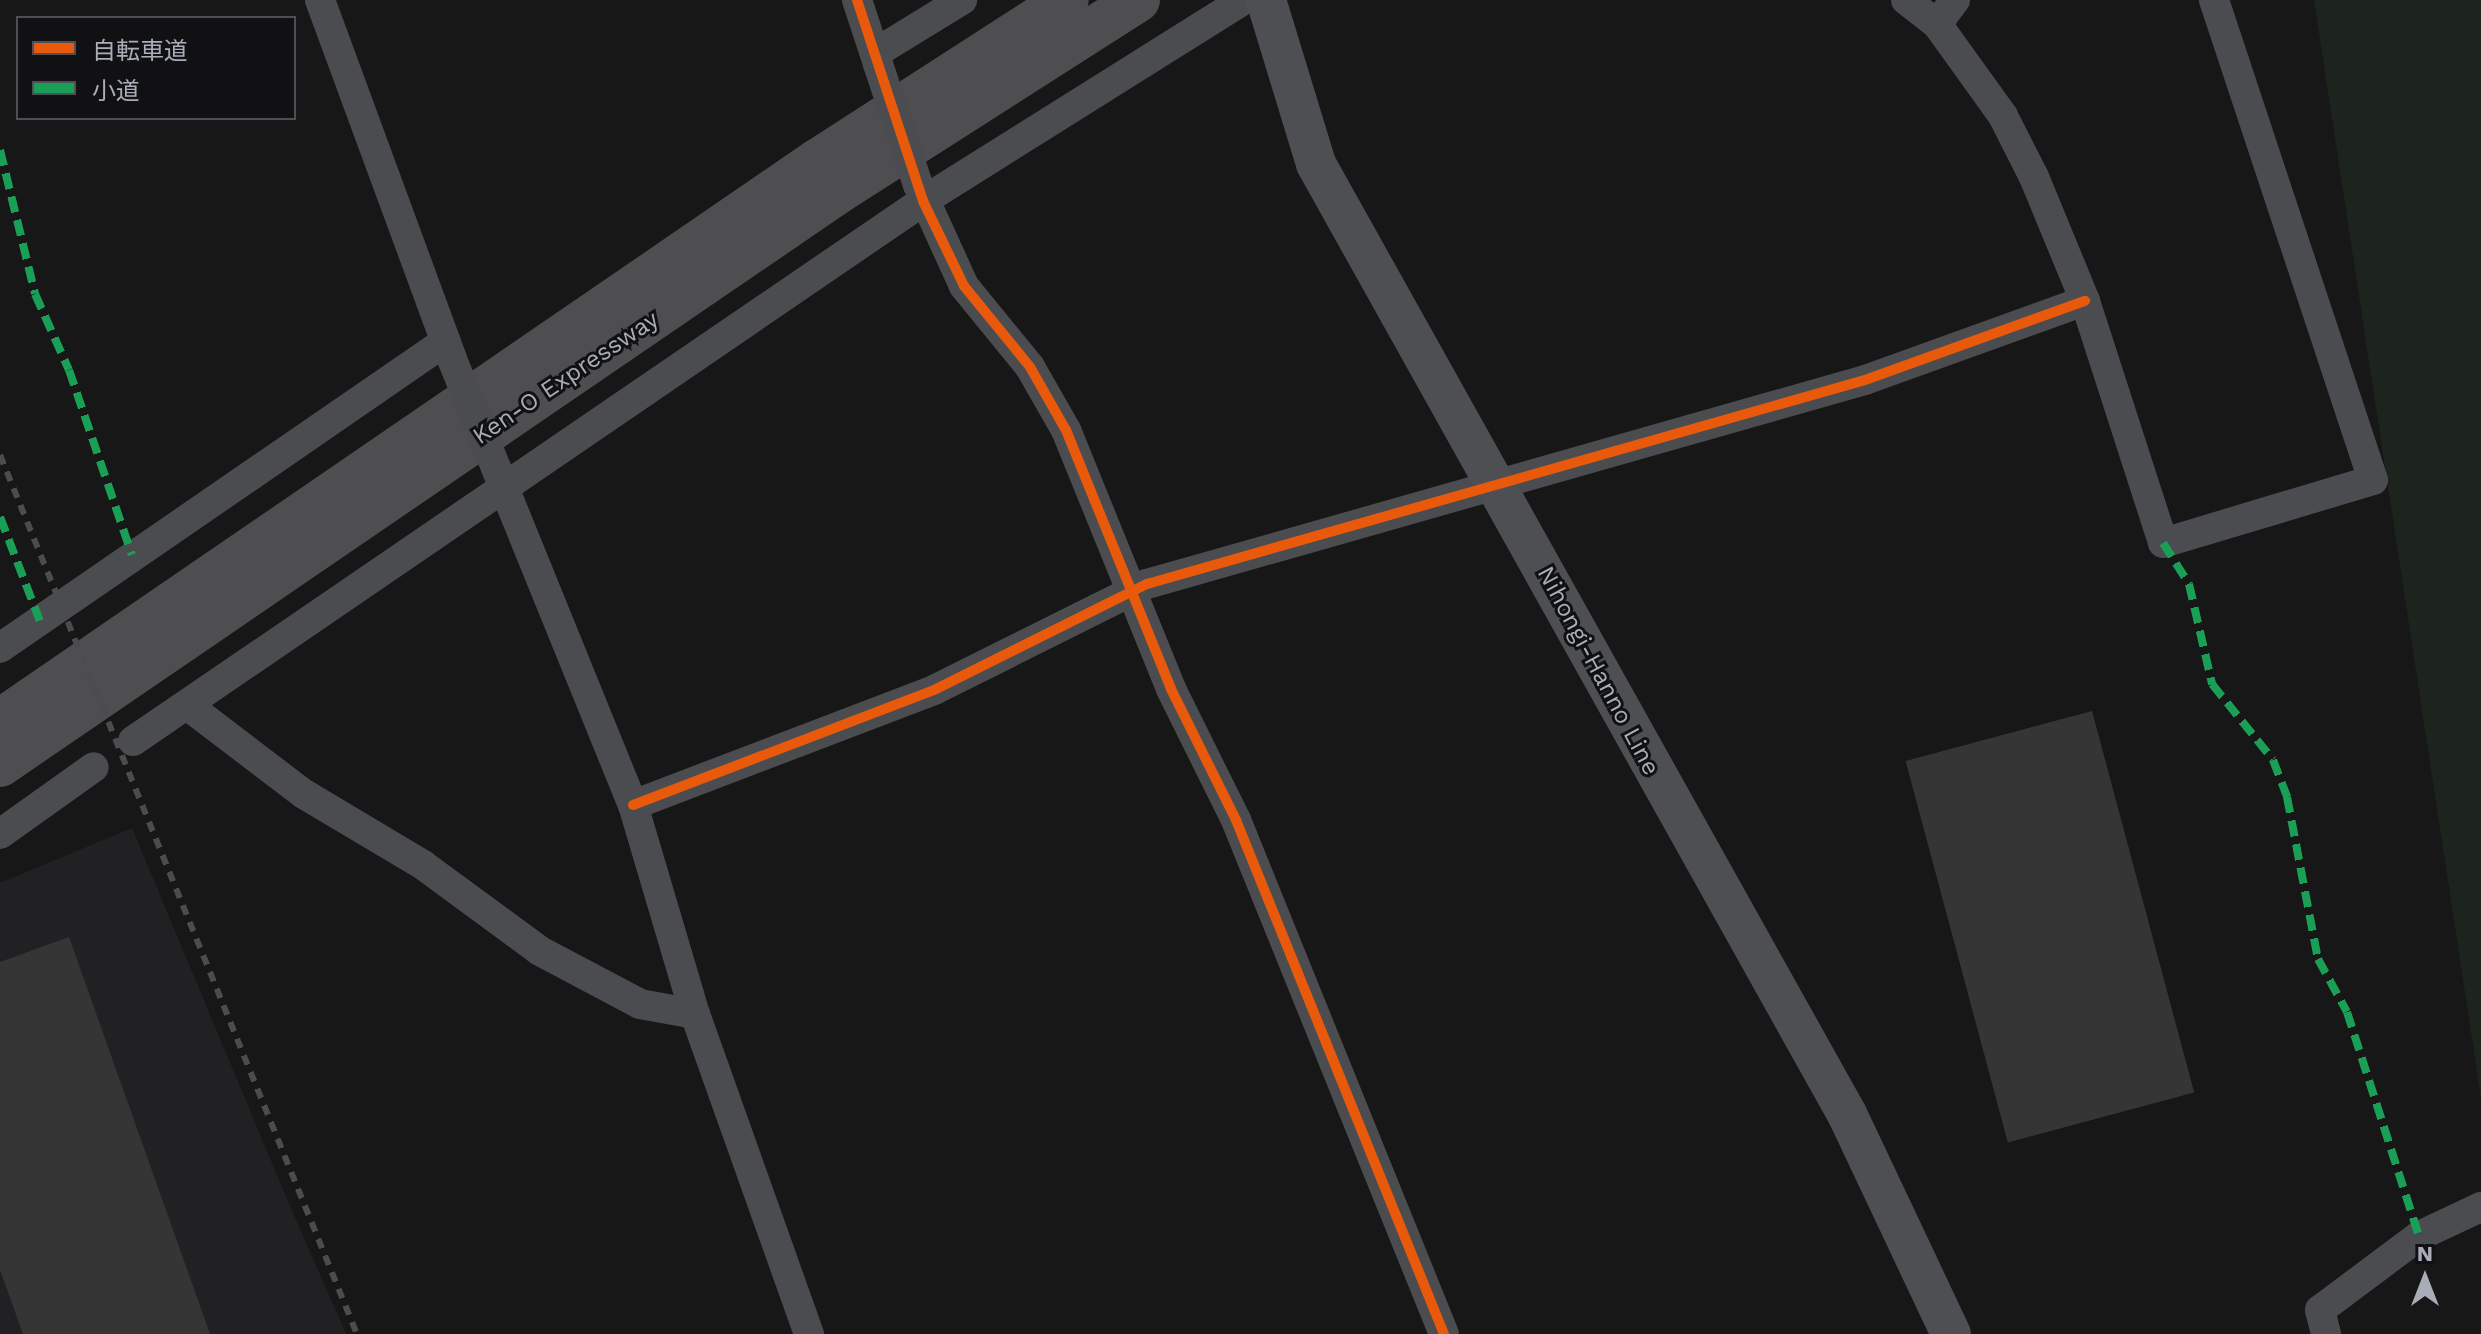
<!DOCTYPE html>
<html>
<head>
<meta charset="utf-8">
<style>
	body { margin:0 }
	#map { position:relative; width:2481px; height:1334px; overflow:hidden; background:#171717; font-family:"Work Sans","Noto Sans JP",sans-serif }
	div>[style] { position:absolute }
	.built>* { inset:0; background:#212123 }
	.green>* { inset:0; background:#1d241e }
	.building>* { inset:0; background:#353536; transform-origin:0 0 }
	.minor>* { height:30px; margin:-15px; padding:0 15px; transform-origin:15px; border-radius:15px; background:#4b4c50 }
	.major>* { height:40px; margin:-20px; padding:0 20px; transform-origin:20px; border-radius:20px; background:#4d4f52 }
	.highway>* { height:44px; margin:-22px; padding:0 22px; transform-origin:22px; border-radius:22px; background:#4e4e51 }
	.rail>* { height:6px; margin-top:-3px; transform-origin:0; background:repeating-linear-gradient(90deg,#4b4c4f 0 10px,transparent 0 18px) }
	.minor-bridge>* { height:30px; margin:-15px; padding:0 15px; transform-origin:15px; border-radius:15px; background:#4b4c50 }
	.quiet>* { height:8px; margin-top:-4px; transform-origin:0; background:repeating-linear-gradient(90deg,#1a9f57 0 16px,transparent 0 24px) }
	.cycleway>* { height:10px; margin:-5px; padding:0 5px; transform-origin:5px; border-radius:5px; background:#e8590c }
	span { translate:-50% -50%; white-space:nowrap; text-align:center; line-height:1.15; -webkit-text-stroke:6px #111113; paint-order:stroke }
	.street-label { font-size:24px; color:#a8adb8 }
	.legend { position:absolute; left:16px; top:16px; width:280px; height:104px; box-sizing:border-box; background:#111113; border:2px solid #4d4f55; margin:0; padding:10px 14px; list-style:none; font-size:24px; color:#a8adb8 }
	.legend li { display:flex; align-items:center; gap:16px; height:40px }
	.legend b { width:40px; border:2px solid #4d4f55 }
	.north { position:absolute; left:2385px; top:1238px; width:80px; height:80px; -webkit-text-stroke:6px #111113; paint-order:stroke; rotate:0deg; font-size:22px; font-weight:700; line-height:32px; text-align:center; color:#a8adb8 }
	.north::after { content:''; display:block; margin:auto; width:28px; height:36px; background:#a8adb8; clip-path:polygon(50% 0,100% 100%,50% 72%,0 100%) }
</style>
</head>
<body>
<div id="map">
	<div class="built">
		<i style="clip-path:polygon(132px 828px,287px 1199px,346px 1334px,0 1334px,0 883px)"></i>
	</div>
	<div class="green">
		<i style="clip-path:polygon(2314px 0,2481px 0,2481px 1098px)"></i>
	</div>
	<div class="building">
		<i style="left:2092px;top:711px;width:395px;height:193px;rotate:75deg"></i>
		<i style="clip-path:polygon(69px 937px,210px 1334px,23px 1334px,0 1270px,0 962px)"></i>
	</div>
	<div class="minor">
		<i style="left:320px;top:0;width:382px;rotate:69.8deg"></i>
		<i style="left:857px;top:0;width:67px;rotate:71.8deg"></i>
		<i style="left:1906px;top:0;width:39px;rotate:38deg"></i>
		<i style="left:1937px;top:24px;width:113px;rotate:54.3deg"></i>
		<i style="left:2003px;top:116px;width:68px;rotate:63.1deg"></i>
		<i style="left:2034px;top:177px;width:134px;rotate:67.6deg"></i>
		<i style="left:2085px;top:301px;width:254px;rotate:72.1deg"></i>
		<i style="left:2163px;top:543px;width:219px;rotate:-16.7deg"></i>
		<i style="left:2373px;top:480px;width:506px;rotate:-108.33deg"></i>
		<i style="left:1937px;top:24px;width:30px;rotate:-53deg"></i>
		<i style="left:877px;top:52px;width:100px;rotate:-31.5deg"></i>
		<i style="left:918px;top:185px;width:111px;rotate:65.5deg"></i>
		<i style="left:964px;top:286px;width:104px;rotate:50.8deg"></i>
		<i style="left:1030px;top:367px;width:73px;rotate:60.3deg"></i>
		<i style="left:1066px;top:430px;width:279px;rotate:67.9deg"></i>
		<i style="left:1171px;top:689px;width:146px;rotate:63.6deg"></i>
		<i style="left:1236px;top:820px;width:554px;rotate:67.97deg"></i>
		<i style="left:496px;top:468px;width:364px;rotate:67.9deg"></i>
		<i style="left:633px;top:805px;width:218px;rotate:73.5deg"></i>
		<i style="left:695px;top:1014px;width:340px;rotate:70.4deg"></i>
		<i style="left:0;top:648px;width:541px;rotate:-34.54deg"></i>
		<i style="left:187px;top:705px;width:147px;rotate:37.3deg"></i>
		<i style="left:304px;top:794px;width:139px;rotate:30.8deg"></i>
		<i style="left:423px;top:865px;width:145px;rotate:36.3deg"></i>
		<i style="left:540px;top:951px;width:113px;rotate:27.9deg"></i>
		<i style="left:640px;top:1004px;width:56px;rotate:10.3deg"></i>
		<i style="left:133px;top:741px;width:957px;rotate:-34.35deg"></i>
		<i style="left:923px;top:201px;width:378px;rotate:-32.1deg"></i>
		<i style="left:633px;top:805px;width:324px;rotate:-20.9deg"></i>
		<i style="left:936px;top:689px;width:236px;rotate:-26.5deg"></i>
		<i style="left:1147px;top:584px;width:746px;rotate:-15.86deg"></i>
		<i style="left:1865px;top:380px;width:234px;rotate:-19.8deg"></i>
		<i style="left:0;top:834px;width:115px;rotate:-35.5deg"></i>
		<i style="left:2326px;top:1334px;width:25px;rotate:-104deg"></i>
		<i style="left:2320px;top:1310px;width:124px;rotate:-36.8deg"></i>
		<i style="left:2419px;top:1236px;width:68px;rotate:-25.1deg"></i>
	</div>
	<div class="major">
		<i style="left:1266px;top:0;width:171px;rotate:73deg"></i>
		<i style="left:1316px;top:164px;width:1088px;rotate:60.8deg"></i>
		<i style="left:1847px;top:1114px;width:243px;rotate:64.7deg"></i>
	</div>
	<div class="highway">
		<i style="left:0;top:721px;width:990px;rotate:-34.43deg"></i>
		<i style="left:817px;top:161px;width:297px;rotate:-32.8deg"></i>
		<i style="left:0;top:765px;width:1015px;rotate:-34.36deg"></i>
		<i style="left:838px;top:192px;width:356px;rotate:-32.6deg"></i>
	</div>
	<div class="rail">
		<i style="left:0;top:455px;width:949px;rotate:67.9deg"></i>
	</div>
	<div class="minor-bridge">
		<i style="left:878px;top:64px;width:127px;rotate:71.7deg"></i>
		<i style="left:452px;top:359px;width:118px;rotate:68deg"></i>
	</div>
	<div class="quiet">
		<i style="left:0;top:150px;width:148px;rotate:76.3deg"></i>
		<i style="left:35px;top:294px;width:83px;rotate:65.9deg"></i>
		<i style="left:69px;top:370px;width:195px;rotate:71.2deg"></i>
		<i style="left:0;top:517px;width:111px;rotate:69deg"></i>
		<i style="left:2163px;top:543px;width:49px;rotate:57.6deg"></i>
		<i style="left:2189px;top:584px;width:103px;rotate:77deg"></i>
		<i style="left:2212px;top:684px;width:97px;rotate:51.2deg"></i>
		<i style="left:2273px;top:760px;width:40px;rotate:69deg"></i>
		<i style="left:2287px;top:797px;width:165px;rotate:79.2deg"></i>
		<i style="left:2318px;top:959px;width:60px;rotate:61.3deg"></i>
		<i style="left:2347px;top:1012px;width:235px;rotate:72.2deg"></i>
	</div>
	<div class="cycleway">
		<i style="left:857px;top:0;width:212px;rotate:71.8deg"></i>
		<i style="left:923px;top:201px;width:94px;rotate:64.2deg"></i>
		<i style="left:964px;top:286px;width:104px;rotate:50.8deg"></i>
		<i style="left:1030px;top:367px;width:73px;rotate:60.3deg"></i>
		<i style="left:1066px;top:430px;width:279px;rotate:67.9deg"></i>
		<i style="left:1171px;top:689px;width:146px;rotate:63.6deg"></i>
		<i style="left:1236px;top:820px;width:554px;rotate:67.97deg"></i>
		<i style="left:633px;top:805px;width:324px;rotate:-20.9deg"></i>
		<i style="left:936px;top:689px;width:236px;rotate:-26.5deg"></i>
		<i style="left:1147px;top:584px;width:746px;rotate:-15.86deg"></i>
		<i style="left:1865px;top:380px;width:234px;rotate:-19.8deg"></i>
	</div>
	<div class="street-label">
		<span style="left:566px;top:378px;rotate:-34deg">Ken-O Expressway</span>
		<span style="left:1598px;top:671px;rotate:62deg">Nihongi-Hanno Line</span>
	</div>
	<ul class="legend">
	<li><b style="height:10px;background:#e8590c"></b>自転車道</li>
	<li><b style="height:10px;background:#1a9f57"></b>小道</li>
	</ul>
	<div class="north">N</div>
</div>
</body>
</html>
